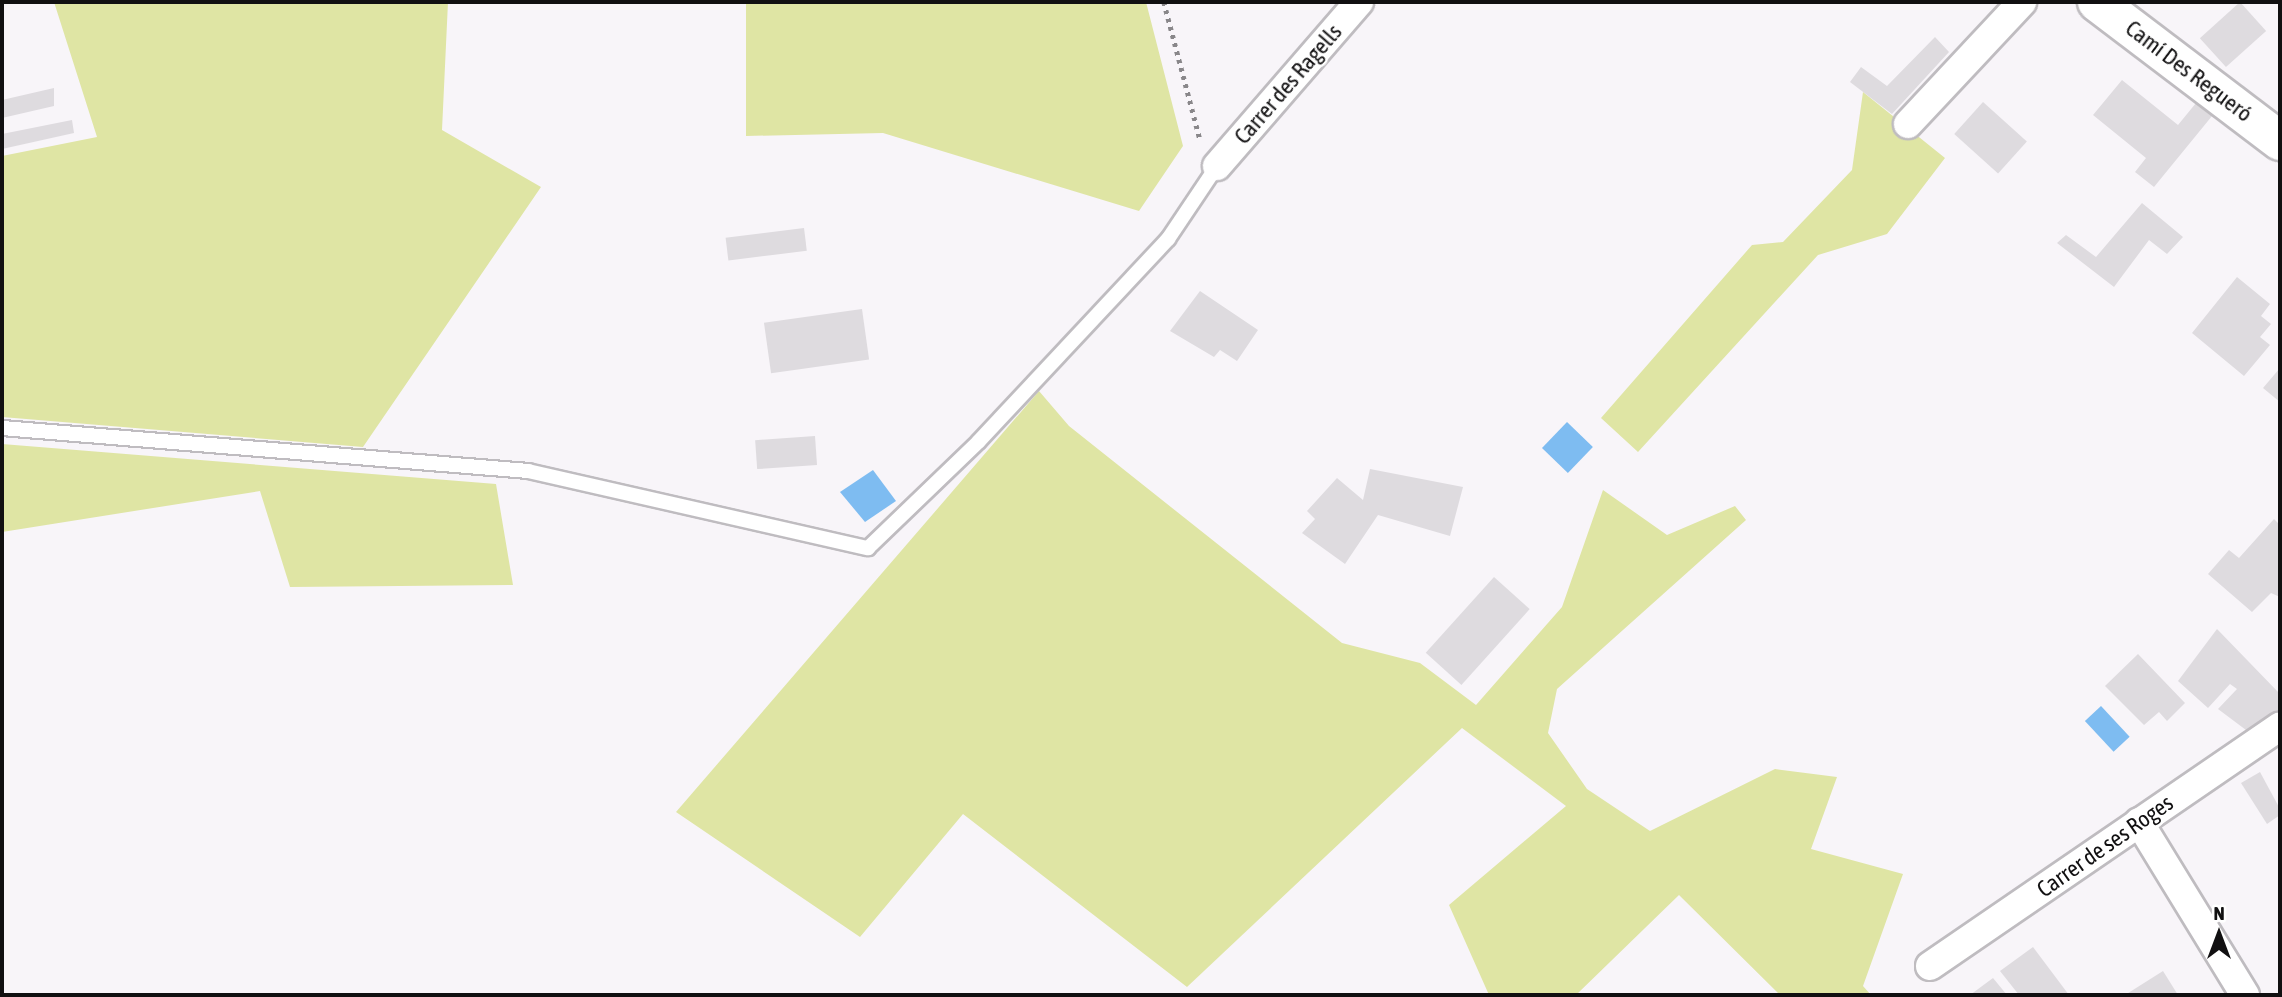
<!DOCTYPE html>
<html>
<head>
<meta charset="utf-8">
<style>
	body { margin:0 }
	#map { position:relative; width:2282px; height:997px; overflow:hidden; background:#f8f5f9; font-family:"Asap Condensed",sans-serif }
	div>[style] { position:absolute }
	.green>* { inset:0; background:#dfe5a4 }
	.water>* { inset:0; background:#7ebcf1; transform-origin:0 0 }
	.building>* { inset:0; background:#dedbdf; transform-origin:0 0 }
	.path>* { height:4.5px; margin-top:-2.25px; transform-origin:0; background:repeating-linear-gradient(90deg,#89878a 0 3.5px,transparent 0 8.5px) }
	.roads { filter:drop-shadow(2px 0 #bfbcc0) drop-shadow(-2px 0 #bfbcc0) drop-shadow(0 2px #bfbcc0) drop-shadow(0 -2px #bfbcc0) }
	.lane>* { height:14px; margin:-7px; padding:0 7px; transform-origin:7px; border-radius:7px; background:#fff }
	.street>* { height:28px; margin:-14px; padding:0 14px; transform-origin:14px; border-radius:14px; background:#fff }
	.secondary>* { height:38px; margin:-19px; padding:0 19px; transform-origin:19px; border-radius:19px; background:#fff }
	span { translate:-50% -50%; white-space:nowrap; text-align:center; line-height:1.15; -webkit-text-stroke:5px #fff; paint-order:stroke }
	.street-label { font-size:23px; color:#111011 }
	.frame { position:absolute; inset:0; border:4px solid #111011; pointer-events:none }
	.north { position:absolute; left:2184px; top:899px; width:70px; height:70px; -webkit-text-stroke:5px #fff; paint-order:stroke; rotate:0deg; font-size:19px; font-weight:700; line-height:28px; text-align:center; color:#111011 }
	.north::after { content:''; display:block; margin:auto; width:24px; height:32px; background:#111011; clip-path:polygon(50% 0,100% 100%,50% 72%,0 100%) }
</style>
</head>
<body>
<div id="map">
	<div class="green">
		<i style="clip-path:polygon(54px 2px,448px 2px,442px 130px,541px 187px,363px 447px,2px 417px,2px 156px,97px 137px)"></i>
		<i style="clip-path:polygon(746px 2px,1146px 2px,1183px 146px,1139px 211px,883px 133px,746px 136px)"></i>
		<i style="clip-path:polygon(1863px 92px,1945px 158px,1887px 234px,1818px 255px,1638px 452px,1601px 418px,1752px 245px,1783px 242px,1852px 170px)"></i>
		<i style="clip-path:polygon(1039px 391px,1069px 426px,1342px 643px,1420px 663px,1476px 705px,1562px 607px,1603px 490px,1667px 535px,1735px 506px,1746px 520px,1557px 689px,1548px 733px,1587px 789px,1650px 831px,1775px 769px,1837px 777px,1811px 849px,1903px 874px,1863px 986px,1871px 995px,1780px 995px,1679px 895px,1576px 995px,1489px 995px,1449px 905px,1566px 806px,1462px 728px,1187px 987px,963px 814px,860px 937px,676px 812px)"></i>
		<i style="clip-path:polygon(2px 444px,496px 484px,513px 585px,290px 587px,260px 491px,2px 532px)"></i>
	</div>
	<div class="water">
		<i style="left:1567px;top:422px;width:36px;height:36px;rotate:44deg"></i>
		<i style="clip-path:polygon(873px 470px,896px 501px,865px 522px,840px 492px)"></i>
		<i style="left:2101px;top:706px;width:42px;height:22px;rotate:47deg"></i>
	</div>
	<div class="building">
		<i style="left:2240px;top:2px;width:39px;height:54px;rotate:48deg"></i>
		<i style="clip-path:polygon(1935px 37px,1949px 52px,1892px 114px,1850px 82px,1861px 67px,1887px 86px)"></i>
		<i style="clip-path:polygon(2122px 80px,2178px 125px,2196px 103px,2212px 116px,2154px 187px,2135px 172px,2146px 158px,2093px 115px)"></i>
		<i style="clip-path:polygon(54px 88px,54px 106px,2px 118px,2px 100px)"></i>
		<i style="left:1983px;top:102px;width:59px;height:43px;rotate:42deg"></i>
		<i style="clip-path:polygon(72px 120px,74px 133px,2px 149px,2px 134px)"></i>
		<i style="clip-path:polygon(2142px 203px,2183px 237px,2167px 254px,2149px 240px,2114px 287px,2057px 243px,2066px 235px,2096px 257px)"></i>
		<i style="left:804px;top:228px;width:23px;height:79px;rotate:83deg"></i>
		<i style="clip-path:polygon(2237px 277px,2270px 304px,2261px 316px,2271px 324px,2260px 337px,2270px 345px,2244px 376px,2192px 333px)"></i>
		<i style="clip-path:polygon(1200px 291px,1258px 330px,1237px 361px,1220px 350px,1214px 357px,1170px 331px)"></i>
		<i style="left:862px;top:309px;width:51px;height:99px;rotate:82deg"></i>
		<i style="clip-path:polygon(2280px 368px,2280px 402px,2263px 388px)"></i>
		<i style="left:815px;top:436px;width:29px;height:60px;rotate:86deg"></i>
		<i style="clip-path:polygon(1370px 469px,1463px 487px,1450px 536px,1378px 515px,1345px 564px,1302px 533px,1315px 519px,1307px 511px,1337px 478px,1363px 500px)"></i>
		<i style="clip-path:polygon(2274px 519px,2280px 525px,2280px 597px,2271px 593px,2252px 612px,2208px 574px,2229px 550px,2239px 558px)"></i>
		<i style="left:1494px;top:577px;width:48px;height:102px;rotate:42deg"></i>
		<i style="clip-path:polygon(2217px 629px,2280px 694px,2280px 711px,2254px 736px,2218px 709px,2237px 689px,2230px 684px,2208px 708px,2178px 681px)"></i>
		<i style="clip-path:polygon(2138px 654px,2185px 703px,2167px 721px,2159px 712px,2144px 725px,2105px 686px)"></i>
		<i style="clip-path:polygon(2260px 772px,2280px 809px,2280px 815px,2267px 824px,2241px 783px)"></i>
		<i style="clip-path:polygon(2033px 947px,2069px 995px,2019px 995px,2000px 971px)"></i>
		<i style="clip-path:polygon(2163px 971px,2178px 995px,2125px 995px)"></i>
		<i style="clip-path:polygon(1993px 978px,2007px 995px,1970px 995px)"></i>
	</div>
	<div class="path">
		<i style="left:1164px;top:2px;width:142px;rotate:75.3deg"></i>
	</div>
	<div class="roads">
		<div class="lane">
			<i style="left:2px;top:428px;width:528px;rotate:4.67deg"></i>
			<i style="left:528px;top:471px;width:349px;rotate:12.8deg"></i>
			<i style="left:868px;top:548px;width:154px;rotate:-43.9deg"></i>
			<i style="left:979px;top:441px;width:277px;rotate:-46.9deg"></i>
			<i style="left:1168px;top:239px;width:88px;rotate:-56.1deg"></i>
		</div>
		<div class="street">
			<i style="left:1908px;top:124px;width:167px;rotate:-46.9deg"></i>
			<i style="left:1217px;top:166px;width:217px;rotate:-49.1deg"></i>
			<i style="left:2139px;top:822px;width:203px;rotate:58.5deg"></i>
			<i style="left:1930px;top:966px;width:424px;rotate:-34.4deg"></i>
		</div>
		<div class="secondary">
			<i style="left:2097px;top:2px;width:230px;rotate:37.2deg"></i>
		</div>
	</div>
	<div class="street-label">
		<span style="left:2189px;top:71px;rotate:37deg">Camí Des Regueró</span>
		<span style="left:1288px;top:84px;rotate:-49deg">Carrer des Ragells</span>
		<span style="left:2105px;top:846px;rotate:-35deg">Carrer de ses Roges</span>
	</div>
	<div class="frame"></div>
	<div class="north">N</div>
</div>
</body>
</html>
